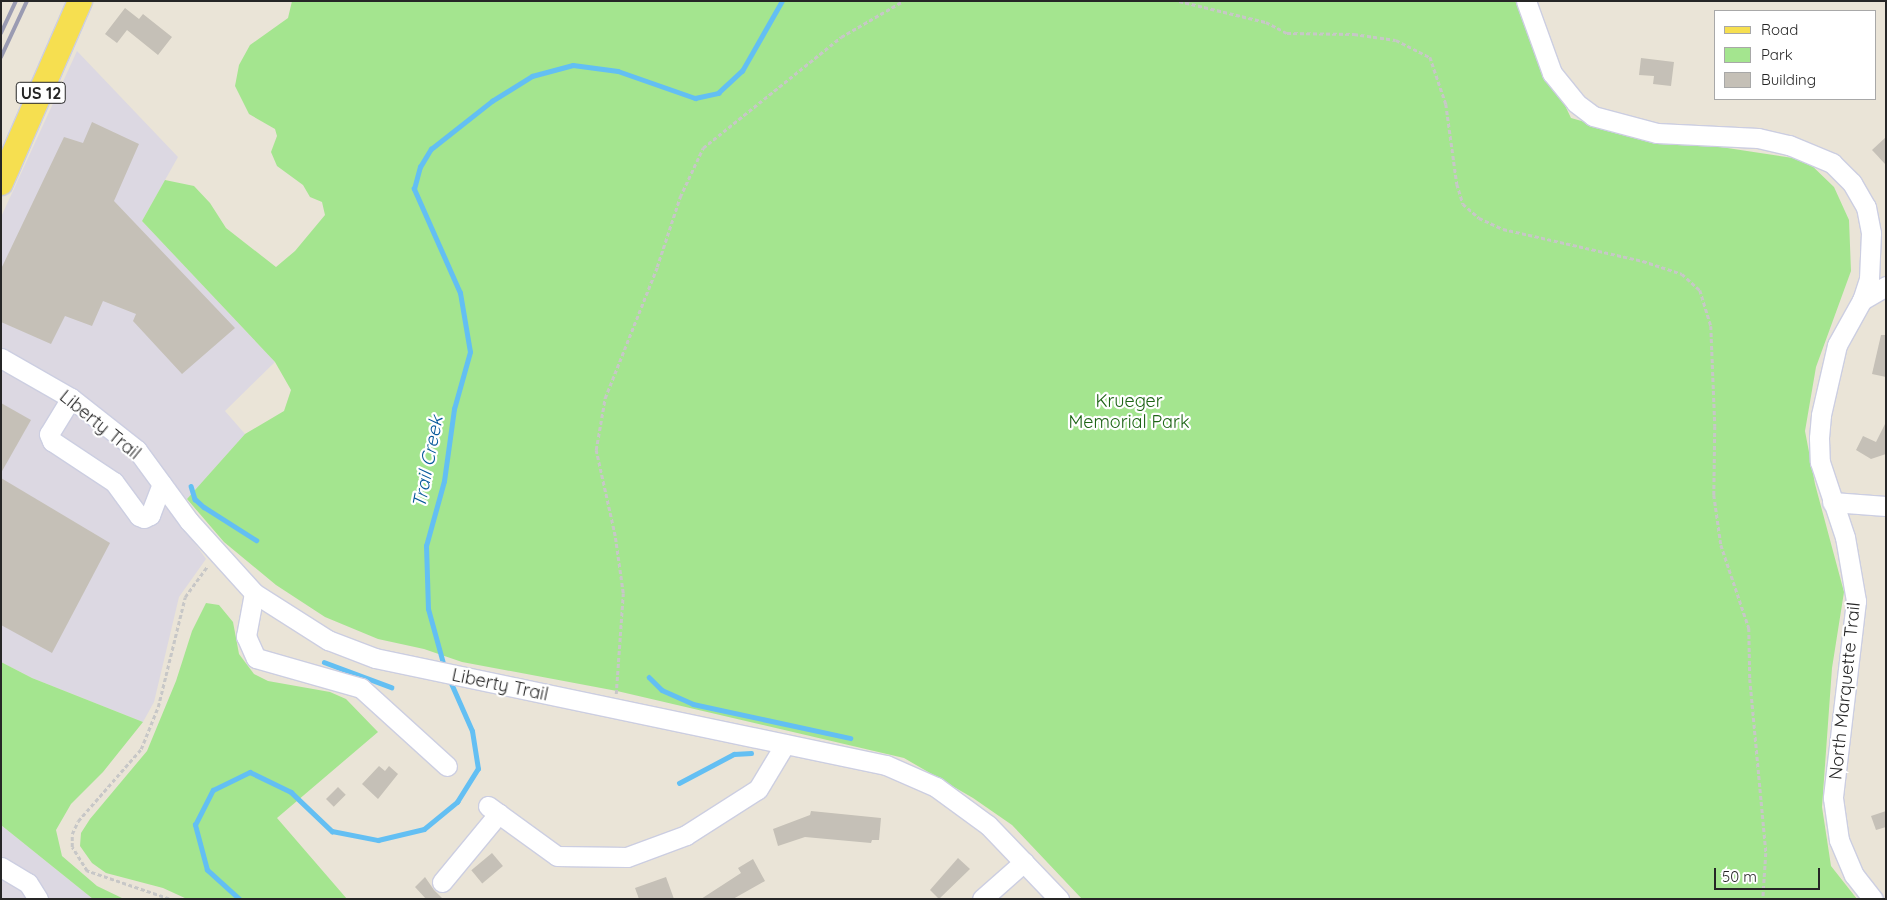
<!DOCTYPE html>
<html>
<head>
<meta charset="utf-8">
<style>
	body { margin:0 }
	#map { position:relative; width:1887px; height:900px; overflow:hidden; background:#eae4d7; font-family:Quicksand,sans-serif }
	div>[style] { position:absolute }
	.industrial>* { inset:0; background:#dcd8e2 }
	.green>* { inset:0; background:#a4e58f }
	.stream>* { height:4.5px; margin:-2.25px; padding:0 2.25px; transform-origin:2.25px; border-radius:2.25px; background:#63bff3 }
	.building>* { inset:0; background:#c5c0b7; transform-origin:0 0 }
	.path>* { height:2.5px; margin-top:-1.25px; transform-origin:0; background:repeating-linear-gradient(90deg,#c7c7c7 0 4px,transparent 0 6.5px) }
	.roads { filter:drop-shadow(1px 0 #cccee1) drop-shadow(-1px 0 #cccee1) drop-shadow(0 1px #cccee1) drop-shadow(0 -1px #cccee1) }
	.minor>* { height:19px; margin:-9.5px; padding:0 9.5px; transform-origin:9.5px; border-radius:9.5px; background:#fff }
	.major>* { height:24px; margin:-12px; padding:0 12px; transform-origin:12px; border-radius:12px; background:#f6df50 }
	.rail>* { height:4px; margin:-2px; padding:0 2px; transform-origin:2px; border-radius:2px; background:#9a9bb2 }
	span { translate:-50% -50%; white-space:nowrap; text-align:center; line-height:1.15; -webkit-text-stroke:4.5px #fff; paint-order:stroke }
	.shield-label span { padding:1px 4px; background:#fff; border:1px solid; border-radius:4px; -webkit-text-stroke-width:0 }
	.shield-label { font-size:16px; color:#262626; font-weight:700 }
	.park-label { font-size:18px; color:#1e6416 }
	.street-label { font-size:18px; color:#262626 }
	.water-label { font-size:19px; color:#07599a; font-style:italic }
	.frame { position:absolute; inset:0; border:2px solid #262626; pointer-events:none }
	.legend { position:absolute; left:1714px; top:10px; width:162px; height:90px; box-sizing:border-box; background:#fff; border:1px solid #a8a8a8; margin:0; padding:6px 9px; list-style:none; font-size:15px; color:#262626 }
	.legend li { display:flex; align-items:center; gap:10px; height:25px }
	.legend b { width:25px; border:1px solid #a8a8a8 }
	.scale { position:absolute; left:1714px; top:868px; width:106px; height:22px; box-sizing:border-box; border:2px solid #262626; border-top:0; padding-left:6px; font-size:15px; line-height:18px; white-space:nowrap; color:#262626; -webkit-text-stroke:4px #fff; paint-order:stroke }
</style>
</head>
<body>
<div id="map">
	<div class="industrial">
		<i style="clip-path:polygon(77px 51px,178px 157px,142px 221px,275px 362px,225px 411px,245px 434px,174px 514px,206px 559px,179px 597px,154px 702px,143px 722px,32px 678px,1px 662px,1px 217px)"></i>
		<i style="clip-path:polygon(1px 825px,93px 899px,1px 899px)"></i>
	</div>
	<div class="green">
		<i style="clip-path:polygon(292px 1px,1515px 1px,1571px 118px,1662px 144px,1714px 146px,1806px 160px,1834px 187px,1849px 220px,1851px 271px,1816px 367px,1805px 431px,1815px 484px,1844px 592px,1832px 668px,1822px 807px,1831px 866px,1857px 899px,1082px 899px,1012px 825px,973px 798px,904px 758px,617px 691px,462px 662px,424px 649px,378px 639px,325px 617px,276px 585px,224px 542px,187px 499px,245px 434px,284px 411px,291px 390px,275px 362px,142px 221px,165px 180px,194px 186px,210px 203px,226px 228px,276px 267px,295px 251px,325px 215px,322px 202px,310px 197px,303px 185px,277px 166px,271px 152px,277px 136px,275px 129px,249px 114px,235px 86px,239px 65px,250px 45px,288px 18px)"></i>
		<i style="clip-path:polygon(206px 603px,219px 605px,233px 622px,239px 654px,254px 674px,268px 681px,330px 692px,346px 699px,378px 732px,277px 818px,347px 899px,187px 899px,163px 888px,106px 873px,92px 863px,80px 846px,81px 833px,90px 819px,147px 751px,176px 681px,192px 631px)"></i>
		<i style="clip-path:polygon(1px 662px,32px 678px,143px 722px,103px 772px,71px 804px,56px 830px,62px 856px,97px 886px,124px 899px,93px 899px,1px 825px)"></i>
	</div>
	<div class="stream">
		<i style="left:191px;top:486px;width:14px;rotate:73deg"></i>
		<i style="left:195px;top:499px;width:12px;rotate:42deg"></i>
		<i style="left:204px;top:507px;width:62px;rotate:32.4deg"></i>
		<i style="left:324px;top:662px;width:72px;rotate:20.5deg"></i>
		<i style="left:444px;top:667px;width:60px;rotate:-105.4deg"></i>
		<i style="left:428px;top:609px;width:63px;rotate:-91.8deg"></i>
		<i style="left:426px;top:546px;width:67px;rotate:-74.5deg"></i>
		<i style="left:444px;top:481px;width:73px;rotate:-82.1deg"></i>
		<i style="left:454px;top:409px;width:59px;rotate:-74.3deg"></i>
		<i style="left:470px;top:352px;width:60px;rotate:-99.6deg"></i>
		<i style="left:460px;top:293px;width:114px;rotate:-113.9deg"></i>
		<i style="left:414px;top:189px;width:23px;rotate:-75deg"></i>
		<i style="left:420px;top:167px;width:21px;rotate:-59deg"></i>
		<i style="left:431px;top:149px;width:78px;rotate:-38.2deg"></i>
		<i style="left:492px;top:101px;width:47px;rotate:-32deg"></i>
		<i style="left:532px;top:76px;width:42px;rotate:-15deg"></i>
		<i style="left:573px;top:65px;width:45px;rotate:7.6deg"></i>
		<i style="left:618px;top:71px;width:82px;rotate:19.3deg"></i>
		<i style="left:695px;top:98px;width:24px;rotate:-12deg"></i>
		<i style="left:718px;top:93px;width:33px;rotate:-43deg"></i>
		<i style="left:742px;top:71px;width:81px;rotate:-60.3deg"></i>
		<i style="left:649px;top:677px;width:18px;rotate:45deg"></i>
		<i style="left:662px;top:690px;width:34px;rotate:24deg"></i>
		<i style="left:693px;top:704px;width:161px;rotate:12.2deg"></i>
		<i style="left:679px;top:783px;width:62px;rotate:-27.8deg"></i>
		<i style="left:734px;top:754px;width:17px;rotate:-3deg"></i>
		<i style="left:239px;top:899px;width:43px;rotate:-137.8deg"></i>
		<i style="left:207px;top:870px;width:47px;rotate:-104.9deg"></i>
		<i style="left:195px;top:825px;width:39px;rotate:-63deg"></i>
		<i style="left:213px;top:790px;width:41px;rotate:-25.9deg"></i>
		<i style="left:250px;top:772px;width:46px;rotate:26deg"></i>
		<i style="left:291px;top:792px;width:57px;rotate:43.6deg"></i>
		<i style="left:332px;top:831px;width:47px;rotate:11.1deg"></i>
		<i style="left:378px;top:840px;width:47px;rotate:-13.4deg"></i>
		<i style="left:424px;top:829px;width:43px;rotate:-39.3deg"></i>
		<i style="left:457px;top:802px;width:39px;rotate:-58deg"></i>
		<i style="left:478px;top:769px;width:38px;rotate:-99deg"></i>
		<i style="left:472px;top:731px;width:57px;rotate:-113.9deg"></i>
	</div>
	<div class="building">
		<i style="clip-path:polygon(125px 8px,139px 19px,143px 14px,172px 37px,158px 55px,127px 30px,117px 43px,105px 34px)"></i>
		<i style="clip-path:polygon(1641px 58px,1674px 62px,1671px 86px,1653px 84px,1654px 76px,1639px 75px)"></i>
		<i style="clip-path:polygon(92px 122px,139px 144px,114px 201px,235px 328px,182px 374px,133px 321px,136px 314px,103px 301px,92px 326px,65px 316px,51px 344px,1px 322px,1px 269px,64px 137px,83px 143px)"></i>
		<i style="clip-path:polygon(1886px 137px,1886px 165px,1872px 150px)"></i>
		<i style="clip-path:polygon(1881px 335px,1886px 335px,1886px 377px,1872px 374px)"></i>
		<i style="clip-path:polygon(1px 403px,31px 420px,1px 473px)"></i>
		<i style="clip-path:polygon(1886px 422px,1886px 454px,1871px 459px,1856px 450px,1863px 436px,1876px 442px)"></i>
		<i style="clip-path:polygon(1px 478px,110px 543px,52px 653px,1px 625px)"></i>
		<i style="clip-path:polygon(379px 766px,385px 771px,389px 766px,398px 774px,378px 799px,362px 784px)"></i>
		<i style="left:338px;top:787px;width:11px;height:17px;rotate:45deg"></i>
		<i style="clip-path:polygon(811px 811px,881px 818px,879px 840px,872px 840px,871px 843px,805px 837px,778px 846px,773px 829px,810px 815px)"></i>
		<i style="clip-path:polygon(1886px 811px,1886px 827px,1876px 830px,1871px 816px)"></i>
		<i style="left:492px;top:853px;width:17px;height:27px;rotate:50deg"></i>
		<i style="clip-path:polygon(958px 858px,970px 869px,939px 899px,930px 890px)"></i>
		<i style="clip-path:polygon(753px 859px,765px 881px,733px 899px,701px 899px,741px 873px,738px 868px)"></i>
		<i style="clip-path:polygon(425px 877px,434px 890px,443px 899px,426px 899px,415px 887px)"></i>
		<i style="clip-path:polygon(666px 877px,674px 899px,639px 899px,635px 888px)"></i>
	</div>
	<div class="path">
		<i style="left:1179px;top:1px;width:89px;rotate:13.6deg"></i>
		<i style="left:1266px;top:22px;width:24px;rotate:28deg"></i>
		<i style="left:1287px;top:33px;width:67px;rotate:0.9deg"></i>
		<i style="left:1354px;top:34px;width:42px;rotate:8.1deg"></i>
		<i style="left:1396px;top:40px;width:38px;rotate:27deg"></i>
		<i style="left:1430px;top:57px;width:50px;rotate:71.2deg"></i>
		<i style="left:1446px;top:104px;width:81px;rotate:82.2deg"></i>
		<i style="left:1457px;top:184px;width:21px;rotate:73deg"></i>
		<i style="left:1463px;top:204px;width:21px;rotate:41deg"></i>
		<i style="left:1479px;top:218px;width:26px;rotate:25deg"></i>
		<i style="left:1503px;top:229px;width:144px;rotate:12.9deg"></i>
		<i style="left:1643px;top:261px;width:41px;rotate:18.4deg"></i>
		<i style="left:1682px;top:274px;width:24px;rotate:42deg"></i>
		<i style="left:1700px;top:290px;width:38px;rotate:73deg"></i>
		<i style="left:1711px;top:326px;width:100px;rotate:87.7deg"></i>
		<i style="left:1715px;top:426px;width:69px;rotate:90.8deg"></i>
		<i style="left:1714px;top:495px;width:50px;rotate:82deg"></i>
		<i style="left:1721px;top:545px;width:88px;rotate:71.4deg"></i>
		<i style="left:1749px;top:628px;width:51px;rotate:88.9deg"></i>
		<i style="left:1750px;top:679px;width:175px;rotate:84.7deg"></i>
		<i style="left:1766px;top:853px;width:46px;rotate:93.7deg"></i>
		<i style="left:616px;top:694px;width:101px;rotate:-86deg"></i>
		<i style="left:623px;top:593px;width:58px;rotate:-98deg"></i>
		<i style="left:615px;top:536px;width:88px;rotate:-102.5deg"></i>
		<i style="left:596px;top:450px;width:53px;rotate:-80.2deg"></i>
		<i style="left:605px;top:398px;width:141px;rotate:-68.3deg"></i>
		<i style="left:657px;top:267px;width:74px;rotate:-71.8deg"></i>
		<i style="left:680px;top:197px;width:54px;rotate:-64.9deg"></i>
		<i style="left:703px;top:148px;width:177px;rotate:-38.8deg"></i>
		<i style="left:841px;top:37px;width:72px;rotate:-30.1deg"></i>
		<i style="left:169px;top:899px;width:87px;rotate:-161.1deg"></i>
		<i style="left:87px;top:871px;width:28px;rotate:-122deg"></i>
		<i style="left:72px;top:847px;width:13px;rotate:-90deg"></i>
		<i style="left:72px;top:834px;width:14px;rotate:-65deg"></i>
		<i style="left:78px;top:821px;width:96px;rotate:-48.8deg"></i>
		<i style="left:141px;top:749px;width:45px;rotate:-68deg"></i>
		<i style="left:158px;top:707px;width:113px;rotate:-76.2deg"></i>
		<i style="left:185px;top:597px;width:39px;rotate:-54deg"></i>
	</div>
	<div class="roads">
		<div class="minor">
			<i style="left:1526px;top:1px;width:77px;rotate:70.1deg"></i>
			<i style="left:1552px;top:73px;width:38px;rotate:51deg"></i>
			<i style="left:1576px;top:103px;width:21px;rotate:37deg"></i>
			<i style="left:1593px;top:116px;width:66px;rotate:14.9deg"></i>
			<i style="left:1657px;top:133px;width:101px;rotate:2.8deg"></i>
			<i style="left:1758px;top:138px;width:32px;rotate:13deg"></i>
			<i style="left:1789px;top:145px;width:47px;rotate:22.7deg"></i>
			<i style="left:1832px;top:163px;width:28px;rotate:45deg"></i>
			<i style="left:1852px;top:183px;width:28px;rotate:60deg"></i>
			<i style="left:1866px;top:207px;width:26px;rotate:79deg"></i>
			<i style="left:1871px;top:233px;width:46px;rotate:92.5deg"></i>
			<i style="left:1869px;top:279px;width:22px;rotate:108deg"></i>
			<i style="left:1862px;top:300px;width:51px;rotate:119.1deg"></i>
			<i style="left:1837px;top:345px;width:72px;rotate:102.9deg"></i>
			<i style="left:1821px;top:415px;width:23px;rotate:95deg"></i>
			<i style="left:1819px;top:438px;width:24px;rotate:88deg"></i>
			<i style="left:1820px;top:462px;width:79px;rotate:71.6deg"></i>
			<i style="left:1845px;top:537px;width:65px;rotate:80.2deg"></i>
			<i style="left:1856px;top:601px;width:198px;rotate:96.7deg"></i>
			<i style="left:1833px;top:798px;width:42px;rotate:81.9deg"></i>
			<i style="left:1839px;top:840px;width:38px;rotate:67deg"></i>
			<i style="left:1854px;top:875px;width:31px;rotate:52deg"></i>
			<i style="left:1862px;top:300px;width:28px;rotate:-30deg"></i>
			<i style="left:1px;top:358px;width:81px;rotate:29.7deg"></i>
			<i style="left:71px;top:398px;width:84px;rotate:38.2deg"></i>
			<i style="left:137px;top:450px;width:88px;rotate:53.8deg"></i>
			<i style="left:189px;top:521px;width:97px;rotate:47.9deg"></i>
			<i style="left:254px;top:593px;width:88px;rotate:32.4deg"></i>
			<i style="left:328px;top:640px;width:50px;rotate:21deg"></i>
			<i style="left:375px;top:658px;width:522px;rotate:11.83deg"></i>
			<i style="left:886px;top:765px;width:55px;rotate:23.7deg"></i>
			<i style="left:936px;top:787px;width:64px;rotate:36.2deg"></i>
			<i style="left:988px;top:825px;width:103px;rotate:46.2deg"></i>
			<i style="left:71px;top:398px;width:42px;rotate:121.4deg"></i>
			<i style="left:49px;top:434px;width:8px;rotate:67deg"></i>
			<i style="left:52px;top:441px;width:74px;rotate:33.5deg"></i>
			<i style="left:114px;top:482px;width:42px;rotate:53.7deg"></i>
			<i style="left:139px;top:516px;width:5px;rotate:22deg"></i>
			<i style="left:144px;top:518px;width:7px;rotate:-27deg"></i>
			<i style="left:150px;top:515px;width:33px;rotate:-69deg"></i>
			<i style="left:1832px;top:502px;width:54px;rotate:4.2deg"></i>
			<i style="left:254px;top:593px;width:44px;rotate:100.5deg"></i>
			<i style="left:246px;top:636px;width:24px;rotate:66deg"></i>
			<i style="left:256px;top:658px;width:109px;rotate:15.9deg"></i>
			<i style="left:361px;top:688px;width:116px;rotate:42.2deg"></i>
			<i style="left:488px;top:806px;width:85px;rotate:35.9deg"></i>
			<i style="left:557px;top:856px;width:70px;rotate:0.8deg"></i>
			<i style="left:627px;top:857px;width:63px;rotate:-20.4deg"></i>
			<i style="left:686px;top:835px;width:85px;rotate:-32.6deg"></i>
			<i style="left:758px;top:789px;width:52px;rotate:-59deg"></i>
			<i style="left:1px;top:867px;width:31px;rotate:31deg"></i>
			<i style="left:28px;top:883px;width:19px;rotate:58deg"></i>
			<i style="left:442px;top:882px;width:89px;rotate:-50.4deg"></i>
			<i style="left:982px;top:899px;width:56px;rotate:-41.4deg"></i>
		</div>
		<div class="major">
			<i style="left:1px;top:183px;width:198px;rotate:-66.5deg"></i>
		</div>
	</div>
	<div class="rail">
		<i style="left:1px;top:33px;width:35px;rotate:-65deg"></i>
		<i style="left:1px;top:57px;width:62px;rotate:-65.1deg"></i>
	</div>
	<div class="shield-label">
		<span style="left:41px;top:93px">US 12</span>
	</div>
	<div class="park-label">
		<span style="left:1129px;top:412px">Krueger<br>Memorial Park</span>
	</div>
	<div class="street-label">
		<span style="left:100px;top:425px;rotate:39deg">Liberty Trail</span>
		<span style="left:500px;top:685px;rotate:12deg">Liberty Trail</span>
		<span style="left:1845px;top:691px;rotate:-84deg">North Marquette Trail</span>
	</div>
	<div class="water-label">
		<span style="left:428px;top:462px;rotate:-79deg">Trail Creek</span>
	</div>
	<div class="frame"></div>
	<ul class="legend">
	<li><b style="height:6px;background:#f6df50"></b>Road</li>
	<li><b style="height:14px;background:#a4e58f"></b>Park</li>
	<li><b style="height:14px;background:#c5c0b7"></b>Building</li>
	</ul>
	<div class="scale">50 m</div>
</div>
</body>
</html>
